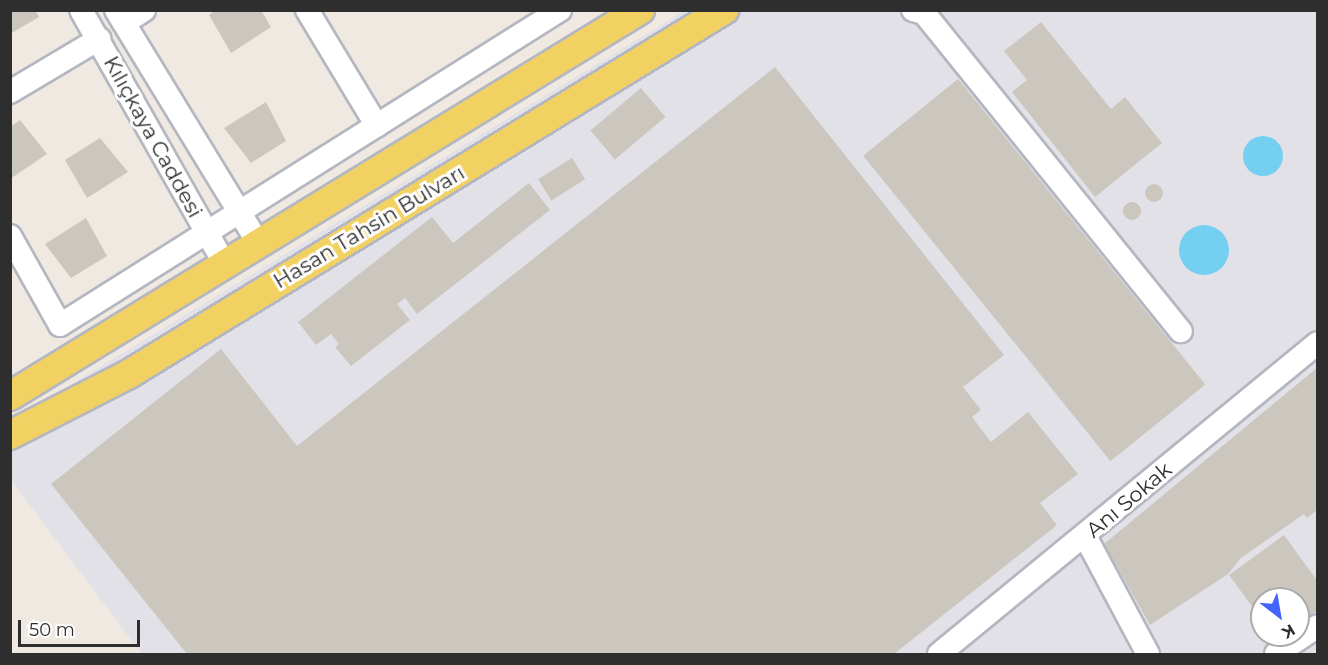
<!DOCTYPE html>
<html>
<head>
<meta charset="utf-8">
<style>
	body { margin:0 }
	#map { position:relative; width:1328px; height:665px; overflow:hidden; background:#efe9e1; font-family:Montserrat,sans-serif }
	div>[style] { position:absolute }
	.industrial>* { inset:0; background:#e3e1e8 }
	.water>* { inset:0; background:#75cff0 }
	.round { border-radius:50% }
	.building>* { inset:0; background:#cbc7bf; transform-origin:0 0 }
	.roads { filter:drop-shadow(2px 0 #b4b7c1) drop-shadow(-2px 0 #b4b7c1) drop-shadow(0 2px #b4b7c1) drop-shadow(0 -2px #b4b7c1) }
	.minor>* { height:22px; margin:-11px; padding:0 11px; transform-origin:11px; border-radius:11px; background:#fff }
	.major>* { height:28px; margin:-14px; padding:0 14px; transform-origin:14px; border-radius:14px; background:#f2d163 }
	span { translate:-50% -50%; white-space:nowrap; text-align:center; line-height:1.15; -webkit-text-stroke:6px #fff; paint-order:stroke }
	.street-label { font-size:21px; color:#2e2e2e }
	.frame { position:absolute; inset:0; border:12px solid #2e2e2e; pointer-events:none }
	.north { position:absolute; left:1250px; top:587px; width:60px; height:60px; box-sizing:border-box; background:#fff; border:2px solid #ababab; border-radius:50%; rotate:149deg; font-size:16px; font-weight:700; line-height:24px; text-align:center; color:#2e2e2e }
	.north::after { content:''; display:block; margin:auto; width:21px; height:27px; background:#4264fb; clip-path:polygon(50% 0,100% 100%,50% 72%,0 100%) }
	.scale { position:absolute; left:18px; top:620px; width:122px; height:27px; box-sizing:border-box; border:3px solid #2e2e2e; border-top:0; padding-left:8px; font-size:18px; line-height:21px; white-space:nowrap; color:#2e2e2e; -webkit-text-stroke:4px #fff; paint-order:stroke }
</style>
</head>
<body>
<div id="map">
	<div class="industrial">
		<i style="clip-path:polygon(evenodd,684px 11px,1317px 11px,1317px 654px,142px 654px,11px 480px,11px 421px,684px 11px,1262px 599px,1298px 599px,1298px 635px,1262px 635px,1262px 599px)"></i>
	</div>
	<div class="water">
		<i class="round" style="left:1243px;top:136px;width:40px;height:40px"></i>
		<i class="round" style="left:1179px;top:225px;width:50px;height:50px"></i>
	</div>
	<div class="building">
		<i style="clip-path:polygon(10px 10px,35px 10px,39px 17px,10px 34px)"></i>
		<i style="clip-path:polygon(216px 10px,261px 10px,271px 27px,231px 53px,209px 15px)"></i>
		<i style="clip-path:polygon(1041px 22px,1111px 109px,1125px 97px,1162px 143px,1095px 197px,1012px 92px,1027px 80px,1004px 51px)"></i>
		<i style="clip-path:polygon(775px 67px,1004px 355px,963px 387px,981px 410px,972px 417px,991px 442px,1028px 412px,1078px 474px,1040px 503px,1057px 525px,894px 654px,187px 654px,51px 484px,221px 349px,297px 446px)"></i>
		<i style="left:958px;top:79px;width:393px;height:122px;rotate:51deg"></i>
		<i style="left:641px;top:88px;width:38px;height:66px;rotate:50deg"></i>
		<i style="clip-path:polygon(266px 102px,286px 141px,251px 163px,224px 128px)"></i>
		<i style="clip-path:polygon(20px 120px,47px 154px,10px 179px,10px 127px)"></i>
		<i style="clip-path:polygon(100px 138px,128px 172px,87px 198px,65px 160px)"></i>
		<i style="left:572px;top:158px;width:25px;height:40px;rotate:58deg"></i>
		<i style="clip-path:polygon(529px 183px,550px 210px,417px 314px,405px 298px,397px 304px,410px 320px,351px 366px,335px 347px,339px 344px,331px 334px,316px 345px,298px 322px,432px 217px,453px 243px)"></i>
		<i class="round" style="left:1145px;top:184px;width:18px;height:18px"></i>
		<i class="round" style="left:1123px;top:202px;width:18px;height:18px"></i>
		<i style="clip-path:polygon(86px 218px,107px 256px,71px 278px,45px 244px)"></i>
		<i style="clip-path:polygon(1318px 367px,1318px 509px,1307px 518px,1304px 514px,1241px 558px,1228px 574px,1150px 625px,1104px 544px)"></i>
		<i style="clip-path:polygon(1284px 535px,1318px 582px,1318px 610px,1298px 624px,1298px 599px,1262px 599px,1262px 620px,1229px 575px)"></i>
	</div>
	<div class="roads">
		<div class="minor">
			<i style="left:81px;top:10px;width:293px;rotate:60.5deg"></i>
			<i style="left:116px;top:10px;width:276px;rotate:58.6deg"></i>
			<i style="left:307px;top:10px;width:135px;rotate:58.9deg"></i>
			<i style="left:913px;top:10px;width:11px;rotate:15deg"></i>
			<i style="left:924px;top:13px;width:409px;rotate:51.1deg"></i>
			<i style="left:124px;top:23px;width:24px;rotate:-33deg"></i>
			<i style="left:10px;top:92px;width:104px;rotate:-30.8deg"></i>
			<i style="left:10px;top:236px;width:102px;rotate:60.7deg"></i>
			<i style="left:60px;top:325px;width:591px;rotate:-32.21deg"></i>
			<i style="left:1085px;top:536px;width:134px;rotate:61.9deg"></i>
			<i style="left:939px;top:654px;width:490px;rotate:-39.4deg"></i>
			<i style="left:1276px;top:654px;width:50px;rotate:-33.7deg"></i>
		</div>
		<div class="major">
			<i style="left:10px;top:396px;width:739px;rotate:-31.5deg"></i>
			<i style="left:10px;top:435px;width:134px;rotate:-27.1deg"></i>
			<i style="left:129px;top:374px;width:698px;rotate:-31.46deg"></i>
		</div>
	</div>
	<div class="street-label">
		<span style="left:153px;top:137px;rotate:61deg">Kılıçkaya Caddesi</span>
		<span style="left:369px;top:227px;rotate:-31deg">Hasan Tahsin Bulvarı</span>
		<span style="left:1129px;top:500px;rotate:-40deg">Anı Sokak</span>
	</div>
	<div class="frame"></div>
	<div class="north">K</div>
	<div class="scale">50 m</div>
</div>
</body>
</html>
